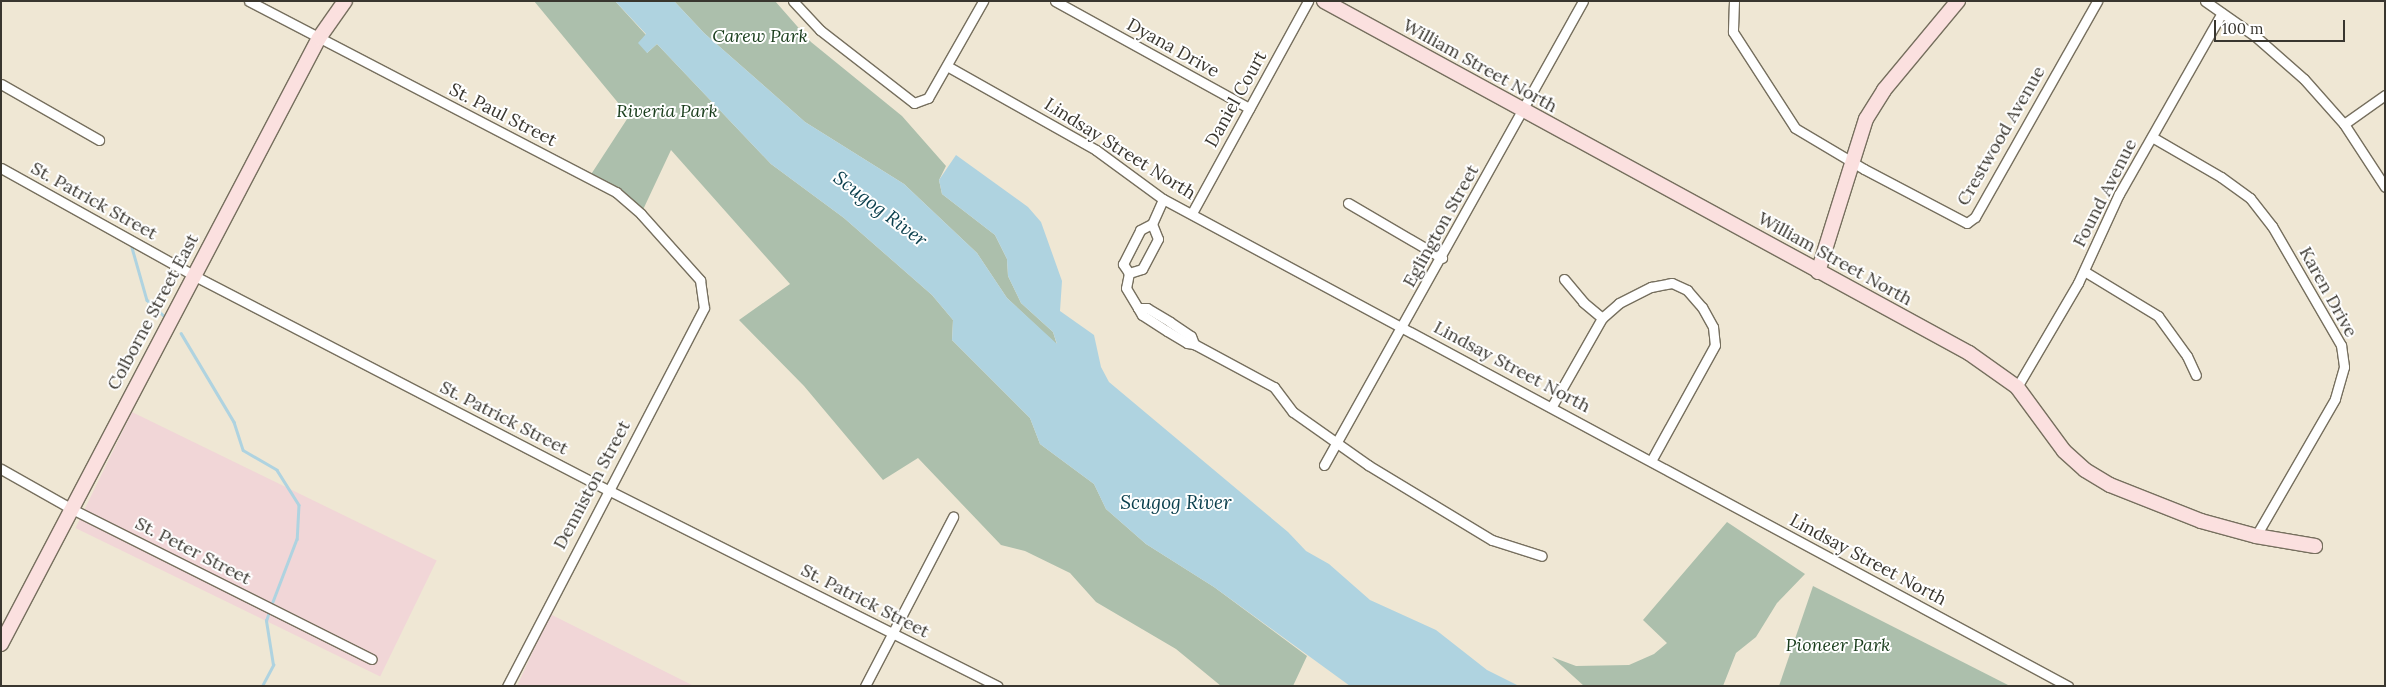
<!DOCTYPE html>
<html>
<head>
<meta charset="utf-8">
<style>
	body { margin:0 }
	#map { position:relative; width:2386px; height:687px; overflow:hidden; background:#efe7d4; font-family:Lora,serif }
	div>[style] { position:absolute }
	.industrial>* { inset:0; background:#f1d6d7; transform-origin:0 0 }
	.green>* { inset:0; background:#acbfac }
	.water>* { inset:0; background:#afd3e0 }
	.stream>* { height:2.5px; margin:-1.25px; padding:0 1.25px; transform-origin:1.25px; border-radius:1.25px; background:#afd3e0 }
	.roads { filter:drop-shadow(1px 0 #766f5e) drop-shadow(-1px 0 #766f5e) drop-shadow(0 1px #766f5e) drop-shadow(0 -1px #766f5e) }
	.street>* { height:9px; margin:-4.5px; padding:0 4.5px; transform-origin:4.5px; border-radius:4.5px; background:#fff }
	.secondary>* { height:14px; margin:-7px; padding:0 7px; transform-origin:7px; border-radius:7px; background:#fbe0df }
	span { translate:-50% -50%; white-space:nowrap; text-align:center; line-height:1.15; -webkit-text-stroke:4px #fff; paint-order:stroke }
	.park-label { font-size:18px; color:#193d1b; font-style:italic }
	.street-label { font-size:18px; color:#39362f }
	.water-label { font-size:19px; color:#093e4c; font-style:italic }
	.frame { position:absolute; inset:0; border:2px solid #39362f; pointer-events:none }
	.scale { position:absolute; left:2214px; top:20px; width:131px; height:22px; box-sizing:border-box; border:2px solid #39362f; border-top:0; padding-left:6px; font-size:15px; line-height:18px; white-space:nowrap; color:#39362f; -webkit-text-stroke:4px #fff; paint-order:stroke }
</style>
</head>
<body>
<div id="map">
	<div class="industrial">
		<i style="left:132px;top:412px;width:339px;height:129px;rotate:26deg"></i>
		<i style="clip-path:polygon(550px 614px,694px 686px,517px 686px)"></i>
	</div>
	<div class="green">
		<i style="clip-path:polygon(534px 1px,615px 1px,646px 35px,647px 53px,657px 44px,771px 164px,844px 218px,932px 295px,953px 320px,952px 340px,1030px 418px,1040px 444px,1094px 484px,1106px 509px,1146px 544px,1214px 587px,1307px 656px,1293px 686px,1221px 686px,1176px 649px,1096px 602px,1070px 573px,1025px 551px,1001px 545px,918px 458px,883px 480px,804px 386px,739px 320px,790px 284px,671px 150px,641px 214px,588px 179px,629px 116px)"></i>
		<i style="clip-path:polygon(674px 1px,775px 1px,811px 42px,902px 116px,946px 166px,939px 180px,942px 194px,995px 235px,1007px 259px,1008px 276px,1021px 303px,1053px 332px,1057px 345px,1007px 298px,977px 253px,904px 184px,805px 122px,704px 33px)"></i>
		<i style="clip-path:polygon(1727px 522px,1805px 574px,1777px 603px,1756px 637px,1736px 653px,1723px 686px,1584px 686px,1552px 657px,1576px 666px,1629px 665px,1654px 654px,1667px 643px,1643px 620px)"></i>
		<i style="clip-path:polygon(1813px 586px,2010px 686px,1779px 686px)"></i>
	</div>
	<div class="water">
		<i style="clip-path:polygon(615px 1px,674px 1px,704px 33px,805px 122px,904px 184px,977px 253px,1007px 298px,1057px 344px,1053px 332px,1021px 303px,1008px 276px,1007px 259px,995px 235px,942px 194px,939px 180px,956px 155px,1028px 207px,1041px 222px,1062px 281px,1060px 311px,1094px 335px,1101px 367px,1109px 382px,1288px 532px,1306px 551px,1329px 564px,1370px 600px,1436px 630px,1487px 670px,1519px 686px,1350px 686px,1214px 587px,1146px 544px,1106px 509px,1094px 484px,1040px 444px,1030px 418px,952px 340px,953px 320px,932px 295px,844px 218px,771px 164px,657px 44px,647px 53px,638px 43px,646px 34px)"></i>
	</div>
	<div class="stream">
		<i style="left:131px;top:244px;width:58px;rotate:74.1deg"></i>
		<i style="left:147px;top:300px;width:26px;rotate:43deg"></i>
		<i style="left:181px;top:333px;width:104px;rotate:59.2deg"></i>
		<i style="left:234px;top:422px;width:29px;rotate:72deg"></i>
		<i style="left:243px;top:450px;width:39px;rotate:30deg"></i>
		<i style="left:277px;top:470px;width:41px;rotate:57.8deg"></i>
		<i style="left:299px;top:505px;width:34px;rotate:93deg"></i>
		<i style="left:297px;top:539px;width:67px;rotate:110.9deg"></i>
		<i style="left:262px;top:686px;width:24px;rotate:-62deg"></i>
		<i style="left:273px;top:665px;width:45px;rotate:-99deg"></i>
		<i style="left:266px;top:621px;width:6px;rotate:-72deg"></i>
	</div>
	<div class="roads">
		<div class="street">
			<i style="left:249px;top:1px;width:414px;rotate:27.5deg"></i>
			<i style="left:616px;top:192px;width:33px;rotate:41deg"></i>
			<i style="left:641px;top:214px;width:89px;rotate:48.2deg"></i>
			<i style="left:700px;top:280px;width:28px;rotate:82deg"></i>
			<i style="left:704px;top:308px;width:426px;rotate:117.5deg"></i>
			<i style="left:793px;top:1px;width:40px;rotate:47deg"></i>
			<i style="left:820px;top:30px;width:119px;rotate:37.8deg"></i>
			<i style="left:914px;top:103px;width:15px;rotate:-20deg"></i>
			<i style="left:928px;top:98px;width:112px;rotate:-60.4deg"></i>
			<i style="left:1055px;top:1px;width:222px;rotate:28.9deg"></i>
			<i style="left:1734px;top:1px;width:31px;rotate:92deg"></i>
			<i style="left:1733px;top:32px;width:114px;rotate:57.1deg"></i>
			<i style="left:1795px;top:128px;width:80px;rotate:30.7deg"></i>
			<i style="left:1864px;top:169px;width:116px;rotate:27.7deg"></i>
			<i style="left:1967px;top:223px;width:10px;rotate:-37deg"></i>
			<i style="left:1975px;top:217px;width:248px;rotate:-60.5deg"></i>
			<i style="left:2205px;top:1px;width:61px;rotate:35deg"></i>
			<i style="left:2255px;top:36px;width:65px;rotate:41.3deg"></i>
			<i style="left:2304px;top:79px;width:60px;rotate:48.4deg"></i>
			<i style="left:2344px;top:124px;width:75px;rotate:56.9deg"></i>
			<i style="left:947px;top:66px;width:171px;rotate:29.4deg"></i>
			<i style="left:1096px;top:150px;width:83px;rotate:36.2deg"></i>
			<i style="left:1163px;top:199px;width:1028px;rotate:28.29deg"></i>
			<i style="left:1px;top:84px;width:113px;rotate:29.7deg"></i>
			<i style="left:2344px;top:124px;width:50px;rotate:-35.3deg"></i>
			<i style="left:2152px;top:137px;width:80px;rotate:30.1deg"></i>
			<i style="left:2221px;top:177px;width:36px;rotate:36deg"></i>
			<i style="left:2250px;top:198px;width:36px;rotate:52deg"></i>
			<i style="left:2272px;top:226px;width:138px;rotate:59.9deg"></i>
			<i style="left:2341px;top:345px;width:22px;rotate:82deg"></i>
			<i style="left:2344px;top:367px;width:33px;rotate:106deg"></i>
			<i style="left:2335px;top:399px;width:158px;rotate:120deg"></i>
			<i style="left:1px;top:168px;width:220px;rotate:29.1deg"></i>
			<i style="left:193px;top:275px;width:467px;rotate:27.4deg"></i>
			<i style="left:608px;top:490px;width:436px;rotate:26.7deg"></i>
			<i style="left:1348px;top:203px;width:109px;rotate:30.3deg"></i>
			<i style="left:1192px;top:213px;width:242px;rotate:-61.3deg"></i>
			<i style="left:1152px;top:224px;width:27px;rotate:-66deg"></i>
			<i style="left:2084px;top:271px;width:87px;rotate:31.3deg"></i>
			<i style="left:2158px;top:316px;width:49px;rotate:54.1deg"></i>
			<i style="left:2187px;top:356px;width:21px;rotate:65deg"></i>
			<i style="left:1129px;top:273px;width:11px;rotate:-124deg"></i>
			<i style="left:1123px;top:264px;width:38px;rotate:-63deg"></i>
			<i style="left:1140px;top:230px;width:13px;rotate:-27deg"></i>
			<i style="left:1152px;top:224px;width:16px;rotate:68deg"></i>
			<i style="left:1158px;top:239px;width:34px;rotate:118deg"></i>
			<i style="left:1142px;top:269px;width:14px;rotate:163deg"></i>
			<i style="left:1129px;top:273px;width:15px;rotate:101deg"></i>
			<i style="left:1126px;top:288px;width:23px;rotate:59deg"></i>
			<i style="left:1138px;top:308px;width:9px"></i>
			<i style="left:1147px;top:308px;width:27px;rotate:31deg"></i>
			<i style="left:1170px;top:322px;width:25px;rotate:34deg"></i>
			<i style="left:1191px;top:336px;width:9px;rotate:69deg"></i>
			<i style="left:1194px;top:344px;width:7px;rotate:-172deg"></i>
			<i style="left:1187px;top:343px;width:23px;rotate:-149deg"></i>
			<i style="left:1167px;top:331px;width:30px;rotate:-147deg"></i>
			<i style="left:1142px;top:315px;width:8px;rotate:-120deg"></i>
			<i style="left:1564px;top:279px;width:30px;rotate:50deg"></i>
			<i style="left:1583px;top:302px;width:25px;rotate:40deg"></i>
			<i style="left:1194px;top:344px;width:91px;rotate:28.3deg"></i>
			<i style="left:1274px;top:387px;width:31px;rotate:53deg"></i>
			<i style="left:1293px;top:412px;width:92px;rotate:35.2deg"></i>
			<i style="left:1368px;top:465px;width:145px;rotate:31.2deg"></i>
			<i style="left:1492px;top:540px;width:52px;rotate:17.7deg"></i>
			<i style="left:2017px;top:387px;width:121px;rotate:-59.6deg"></i>
			<i style="left:2078px;top:283px;width:98px;rotate:-65.3deg"></i>
			<i style="left:2119px;top:194px;width:208px;rotate:-60.4deg"></i>
			<i style="left:1552px;top:406px;width:101px;rotate:-60.4deg"></i>
			<i style="left:1602px;top:318px;width:23px;rotate:-41deg"></i>
			<i style="left:1619px;top:303px;width:36px;rotate:-27deg"></i>
			<i style="left:1651px;top:287px;width:21px;rotate:-11deg"></i>
			<i style="left:1672px;top:283px;width:17px;rotate:25deg"></i>
			<i style="left:1687px;top:290px;width:23px;rotate:49deg"></i>
			<i style="left:1702px;top:307px;width:23px;rotate:61deg"></i>
			<i style="left:1713px;top:327px;width:18px;rotate:84deg"></i>
			<i style="left:1715px;top:345px;width:132px;rotate:118.9deg"></i>
			<i style="left:1324px;top:465px;width:531px;rotate:-60.83deg"></i>
			<i style="left:1px;top:469px;width:81px;rotate:29.4deg"></i>
			<i style="left:72px;top:509px;width:335px;rotate:26.6deg"></i>
			<i style="left:865px;top:686px;width:191px;rotate:-62.5deg"></i>
		</div>
		<div class="secondary">
			<i style="left:1324px;top:1px;width:735px;rotate:28.62deg"></i>
			<i style="left:1969px;top:353px;width:59px;rotate:35.3deg"></i>
			<i style="left:2017px;top:387px;width:79px;rotate:53.7deg"></i>
			<i style="left:2064px;top:451px;width:28px;rotate:42deg"></i>
			<i style="left:2085px;top:470px;width:29px;rotate:31deg"></i>
			<i style="left:2110px;top:485px;width:98px;rotate:21.6deg"></i>
			<i style="left:2201px;top:521px;width:57px;rotate:15.3deg"></i>
			<i style="left:2256px;top:536px;width:60px;rotate:9.6deg"></i>
			<i style="left:1818px;top:272px;width:160px;rotate:-72.6deg"></i>
			<i style="left:1866px;top:119px;width:34px;rotate:-58deg"></i>
			<i style="left:1884px;top:90px;width:116px;rotate:-50.3deg"></i>
			<i style="left:1px;top:644px;width:684px;rotate:-62.31deg"></i>
			<i style="left:319px;top:38px;width:45px;rotate:-54.9deg"></i>
		</div>
	</div>
	<div class="park-label">
		<span style="left:760px;top:36px">Carew Park</span>
		<span style="left:667px;top:111px">Riveria Park</span>
		<span style="left:1838px;top:645px">Pioneer Park</span>
	</div>
	<div class="street-label">
		<span style="left:1173px;top:48px;rotate:29deg">Dyana Drive</span>
		<span style="left:1480px;top:66px;rotate:29deg">William Street North</span>
		<span style="left:1236px;top:99px;rotate:-61deg">Daniel Court</span>
		<span style="left:503px;top:115px;rotate:27deg">St. Paul Street</span>
		<span style="left:2001px;top:136px;rotate:-60deg">Crestwood Avenue</span>
		<span style="left:1120px;top:149px;rotate:32deg">Lindsay Street North</span>
		<span style="left:2105px;top:193px;rotate:-63deg">Found Avenue</span>
		<span style="left:94px;top:201px;rotate:29deg">St. Patrick Street</span>
		<span style="left:1441px;top:226px;rotate:-61deg">Eglington Street</span>
		<span style="left:1835px;top:259px;rotate:29deg">William Street North</span>
		<span style="left:2328px;top:292px;rotate:61deg">Karen Drive</span>
		<span style="left:153px;top:312px;rotate:-62deg">Colborne Street East</span>
		<span style="left:1512px;top:367px;rotate:28deg">Lindsay Street North</span>
		<span style="left:504px;top:418px;rotate:27deg">St. Patrick Street</span>
		<span style="left:592px;top:485px;rotate:-62deg">Denniston Street</span>
		<span style="left:193px;top:551px;rotate:27deg">St. Peter Street</span>
		<span style="left:1868px;top:560px;rotate:28deg">Lindsay Street North</span>
		<span style="left:865px;top:601px;rotate:27deg">St. Patrick Street</span>
	</div>
	<div class="water-label">
		<span style="left:880px;top:209px;rotate:37deg">Scugog River</span>
		<span style="left:1176px;top:503px">Scugog River</span>
	</div>
	<div class="frame"></div>
	<div class="scale">100 m</div>
</div>
</body>
</html>
